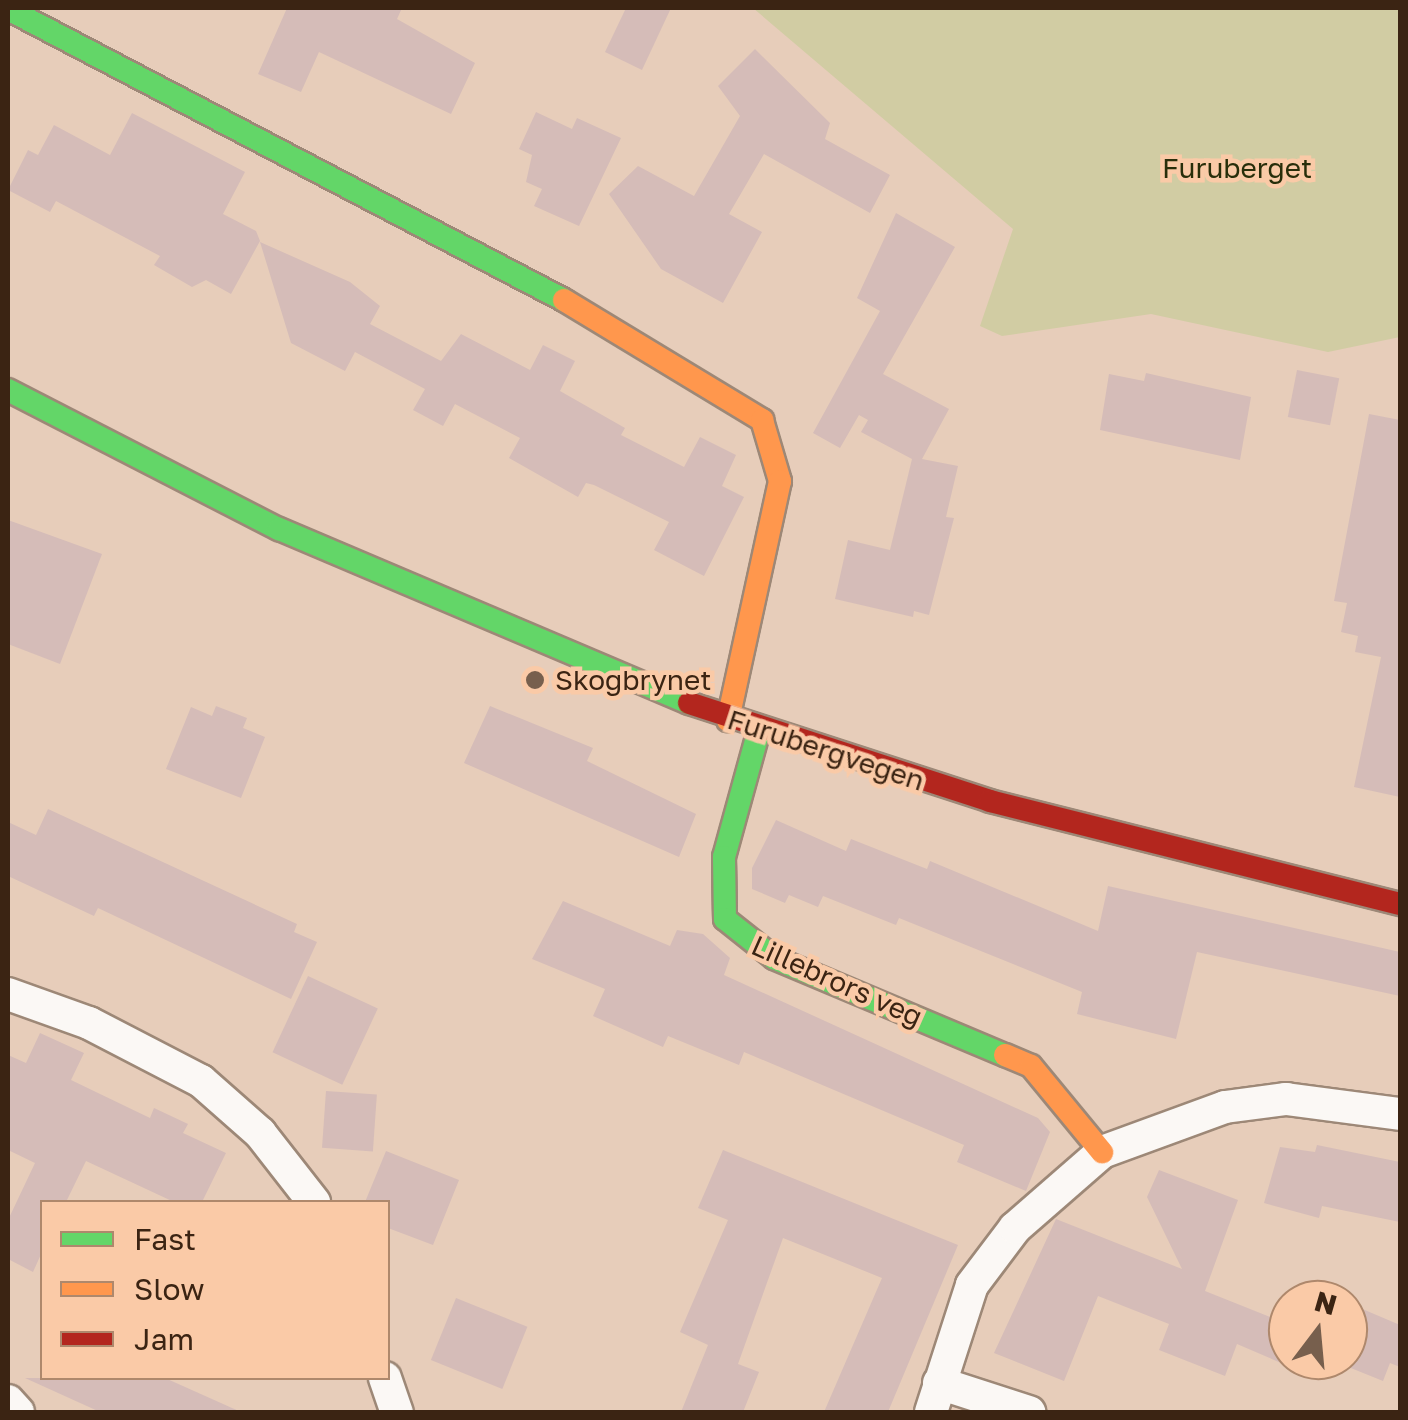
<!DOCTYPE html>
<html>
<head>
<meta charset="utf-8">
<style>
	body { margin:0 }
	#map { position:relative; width:1408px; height:1420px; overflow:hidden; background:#e7cdba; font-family:"Golos Text",sans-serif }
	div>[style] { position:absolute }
	.green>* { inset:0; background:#d1cca3 }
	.building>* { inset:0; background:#d5bcb8; transform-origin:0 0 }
	.roads { filter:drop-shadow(2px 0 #9d8877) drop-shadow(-2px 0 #9d8877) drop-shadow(0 2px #9d8877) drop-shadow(0 -2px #9d8877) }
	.street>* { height:32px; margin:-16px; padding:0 16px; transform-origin:16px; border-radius:16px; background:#fbf8f5 }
	.fast>* { height:22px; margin:-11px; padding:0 11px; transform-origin:11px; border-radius:11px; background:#63d668 }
	.slow>* { height:22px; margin:-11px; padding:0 11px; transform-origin:11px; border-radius:11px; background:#ff974d }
	.jam>* { height:22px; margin:-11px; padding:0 11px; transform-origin:11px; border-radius:11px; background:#b3261e }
	.dots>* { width:28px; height:28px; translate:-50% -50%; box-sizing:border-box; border:5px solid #facaa7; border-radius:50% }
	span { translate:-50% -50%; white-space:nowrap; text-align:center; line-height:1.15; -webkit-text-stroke:9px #facaa7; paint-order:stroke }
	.park-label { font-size:28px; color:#282e0a }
	.poi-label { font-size:28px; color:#3b2413 }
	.left { translate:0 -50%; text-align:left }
	.street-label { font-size:28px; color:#3b2413 }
	.frame { position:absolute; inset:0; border:10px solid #3b2413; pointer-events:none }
	.legend { position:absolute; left:40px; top:1200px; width:350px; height:180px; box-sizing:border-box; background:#facaa7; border:2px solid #ae886c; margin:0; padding:12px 18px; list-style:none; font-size:30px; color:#3b2413 }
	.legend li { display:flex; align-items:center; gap:20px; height:50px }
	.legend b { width:50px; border:2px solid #ae886c }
	.north { position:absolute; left:1268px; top:1280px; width:100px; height:100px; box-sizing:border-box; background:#facaa7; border:2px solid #ae886c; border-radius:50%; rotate:16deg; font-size:28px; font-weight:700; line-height:40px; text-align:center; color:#3b2413 }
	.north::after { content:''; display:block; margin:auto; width:35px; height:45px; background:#775f4d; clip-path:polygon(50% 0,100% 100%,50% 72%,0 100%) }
</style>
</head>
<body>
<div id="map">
	<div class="green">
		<i style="clip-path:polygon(753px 8px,1400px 8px,1400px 337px,1328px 352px,1151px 314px,1002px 336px,980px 326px,1013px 229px)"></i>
	</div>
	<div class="building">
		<i style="clip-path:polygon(287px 8px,402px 8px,397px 19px,475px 63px,451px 114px,319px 52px,301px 92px,258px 74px)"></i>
		<i style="clip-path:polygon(626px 8px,671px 8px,642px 70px,605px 52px)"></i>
		<i style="clip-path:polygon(755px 49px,830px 123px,825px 139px,890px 175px,870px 213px,764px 154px,729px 214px,762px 232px,723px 303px,661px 269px,609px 194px,638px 166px,694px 196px,740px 116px,718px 86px)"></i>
		<i style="clip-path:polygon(536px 112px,572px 129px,577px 118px,621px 138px,579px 226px,534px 206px,542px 189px,526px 182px,532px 155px,519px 149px)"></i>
		<i style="clip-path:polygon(132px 113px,245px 172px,223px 214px,256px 231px,260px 241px,231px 294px,206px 280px,192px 287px,154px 265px,160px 256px,56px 201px,50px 212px,8px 190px,28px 150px,38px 155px,54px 125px,110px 155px)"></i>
		<i style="clip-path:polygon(896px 213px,955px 247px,883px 374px,949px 409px,922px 459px,958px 466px,946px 517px,954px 518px,929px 615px,914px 611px,913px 617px,835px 599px,848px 540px,890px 550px,912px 459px,861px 432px,868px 420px,859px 415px,840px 448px,813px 433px,880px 311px,857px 298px)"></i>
		<i style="clip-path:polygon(260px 242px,350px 282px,380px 306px,370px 324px,441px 361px,461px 334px,530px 370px,543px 345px,575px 361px,560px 391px,625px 428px,621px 435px,684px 467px,700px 437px,736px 455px,722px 486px,744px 497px,704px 576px,654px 550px,669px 522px,594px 485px,586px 483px,578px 497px,509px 458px,520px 438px,455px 404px,443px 426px,413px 410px,425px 389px,355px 352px,345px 371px,291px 343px)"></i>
		<i style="left:1297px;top:370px;width:43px;height:48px;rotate:11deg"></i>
		<i style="clip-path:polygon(1146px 373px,1251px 397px,1240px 460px,1100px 430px,1109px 374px,1144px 381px)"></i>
		<i style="clip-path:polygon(1369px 414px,1400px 420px,1400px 797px,1354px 787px,1381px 657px,1355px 652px,1358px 636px,1341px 632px,1347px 603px,1334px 601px)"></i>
		<i style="clip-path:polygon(8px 520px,102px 554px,60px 664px,8px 644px)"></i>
		<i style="clip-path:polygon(216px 706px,247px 718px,243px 728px,265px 737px,241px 798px,166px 769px,191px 707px,212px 716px)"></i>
		<i style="clip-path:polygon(490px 706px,593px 748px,587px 761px,696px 814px,679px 857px,464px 763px)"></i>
		<i style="clip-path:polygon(48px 809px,297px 924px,294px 932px,317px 942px,291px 999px,98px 908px,94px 916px,8px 876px,8px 822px,36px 835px)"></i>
		<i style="clip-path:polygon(776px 820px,846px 851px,851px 839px,927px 869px,930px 861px,1098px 931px,1108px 886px,1400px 952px,1400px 996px,1197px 952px,1176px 1039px,1077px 1014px,1082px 992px,899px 918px,896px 925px,823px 896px,818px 907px,789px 895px,785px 903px,752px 889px,752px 868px)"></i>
		<i style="clip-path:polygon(563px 901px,670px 946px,677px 930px,703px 934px,730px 958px,724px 975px,1038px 1118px,1050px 1132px,1026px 1191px,957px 1162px,964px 1145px,744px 1052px,739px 1065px,668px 1036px,663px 1047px,593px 1016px,605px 989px,532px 959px)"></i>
		<i style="left:308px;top:976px;width:77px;height:84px;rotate:25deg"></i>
		<i style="clip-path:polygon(40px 1033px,84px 1053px,71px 1080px,150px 1118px,154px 1108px,188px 1124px,183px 1133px,226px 1153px,202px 1202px,174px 1202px,86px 1161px,66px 1202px,42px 1202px,42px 1252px,33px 1272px,8px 1259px,8px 1220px,35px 1163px,8px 1150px,8px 1055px,26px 1063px)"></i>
		<i style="left:326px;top:1091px;width:51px;height:57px;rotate:4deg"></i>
		<i style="clip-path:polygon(1317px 1145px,1400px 1162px,1400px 1222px,1322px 1206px,1319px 1218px,1264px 1203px,1280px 1147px,1315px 1152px)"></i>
		<i style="clip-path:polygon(723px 1150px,958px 1245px,888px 1412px,824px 1412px,882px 1278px,783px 1238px,738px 1364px,759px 1372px,743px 1412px,681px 1412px,708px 1345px,680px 1332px,728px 1220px,698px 1208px)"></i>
		<i style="clip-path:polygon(386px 1151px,459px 1180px,433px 1245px,388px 1228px,388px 1202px,365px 1202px)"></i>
		<i style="clip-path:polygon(1159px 1170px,1238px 1200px,1205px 1291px,1288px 1324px,1288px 1366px,1237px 1344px,1225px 1376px,1159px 1350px,1169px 1324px,1098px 1296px,1064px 1381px,994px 1353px,1056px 1219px,1182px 1269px,1147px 1197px)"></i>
		<i style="left:456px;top:1298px;width:77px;height:67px;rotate:22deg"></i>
		<i style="clip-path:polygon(1353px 1305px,1400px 1325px,1400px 1367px,1390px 1363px,1383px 1381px,1331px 1360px,1348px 1360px)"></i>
		<i style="clip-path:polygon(25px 1378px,165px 1378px,241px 1412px,100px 1412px)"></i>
	</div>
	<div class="roads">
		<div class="street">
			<i style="left:8px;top:994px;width:86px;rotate:19.7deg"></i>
			<i style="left:89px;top:1023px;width:126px;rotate:27.4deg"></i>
			<i style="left:201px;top:1081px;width:79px;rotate:41.4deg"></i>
			<i style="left:260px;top:1133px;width:88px;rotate:52deg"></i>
			<i style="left:385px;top:1378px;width:36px;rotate:71deg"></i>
			<i style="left:939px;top:1383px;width:95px;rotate:17.9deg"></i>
			<i style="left:8px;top:1401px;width:15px;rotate:48deg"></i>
			<i style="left:931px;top:1412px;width:133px;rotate:-72.1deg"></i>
			<i style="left:972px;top:1285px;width:71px;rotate:-53deg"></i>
			<i style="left:1015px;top:1228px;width:116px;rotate:-41.1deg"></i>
			<i style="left:1102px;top:1152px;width:131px;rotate:-20.1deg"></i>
			<i style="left:1225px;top:1107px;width:62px;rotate:-7.5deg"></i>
			<i style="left:1286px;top:1099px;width:115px;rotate:7.5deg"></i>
		</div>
		<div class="fast">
			<i style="left:8px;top:9px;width:628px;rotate:27.63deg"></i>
			<i style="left:8px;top:390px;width:305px;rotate:27.2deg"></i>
			<i style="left:279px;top:529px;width:445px;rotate:23deg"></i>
			<i style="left:759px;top:730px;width:132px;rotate:105.4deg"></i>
			<i style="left:724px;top:857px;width:62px;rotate:89.1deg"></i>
			<i style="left:725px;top:919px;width:63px;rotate:38.5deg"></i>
			<i style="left:774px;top:958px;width:251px;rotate:22.8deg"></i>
		</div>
		<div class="slow">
			<i style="left:564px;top:300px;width:232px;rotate:31.2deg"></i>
			<i style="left:762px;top:420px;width:64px;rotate:73.6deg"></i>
			<i style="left:780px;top:481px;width:245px;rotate:102.3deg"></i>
			<i style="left:1005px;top:1055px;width:28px;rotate:23deg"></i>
			<i style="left:1031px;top:1066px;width:112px;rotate:50.5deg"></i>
		</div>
		<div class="jam">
			<i style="left:689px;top:703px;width:317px;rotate:18deg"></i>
			<i style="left:990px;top:801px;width:423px;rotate:14.1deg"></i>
		</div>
	</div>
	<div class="dots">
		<i style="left:535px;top:680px;background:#775f4d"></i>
	</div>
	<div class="park-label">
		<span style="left:1237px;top:168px">Furuberget</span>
	</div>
	<div class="poi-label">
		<span class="left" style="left:555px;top:680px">Skogbrynet</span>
	</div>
	<div class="street-label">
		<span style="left:826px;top:750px;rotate:18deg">Furubergvegen</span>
		<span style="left:837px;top:981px;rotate:24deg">Lillebrors veg</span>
	</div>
	<div class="frame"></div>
	<ul class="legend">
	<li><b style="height:12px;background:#63d668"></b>Fast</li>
	<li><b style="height:12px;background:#ff974d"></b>Slow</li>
	<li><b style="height:12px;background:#b3261e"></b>Jam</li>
	</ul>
	<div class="north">N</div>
</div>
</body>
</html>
